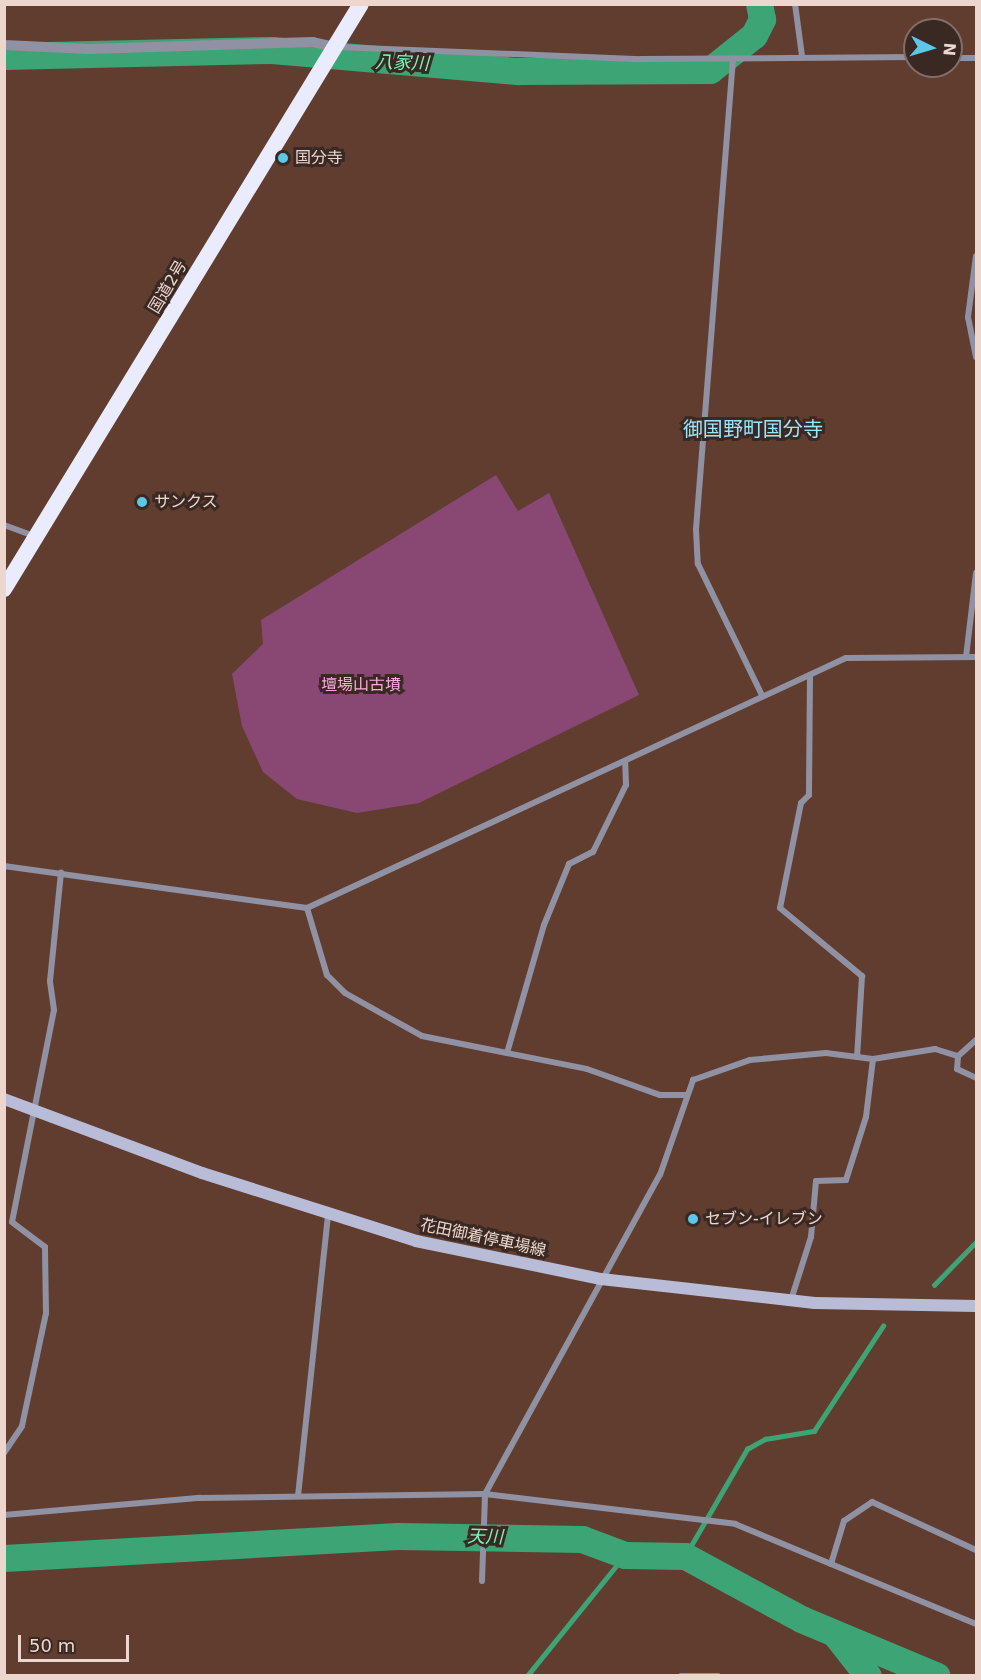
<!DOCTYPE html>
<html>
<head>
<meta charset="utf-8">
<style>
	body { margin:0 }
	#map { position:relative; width:981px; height:1680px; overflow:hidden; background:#613d30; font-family:"DejaVu Sans","Noto Sans JP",sans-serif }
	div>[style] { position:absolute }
	.green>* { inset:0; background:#894774 }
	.stream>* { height:4.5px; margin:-2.25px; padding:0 2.25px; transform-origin:2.25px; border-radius:2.25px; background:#3da475 }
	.river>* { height:27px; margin:-13.5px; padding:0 13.5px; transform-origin:13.5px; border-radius:13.5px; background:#3da475 }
	.minor>* { height:6px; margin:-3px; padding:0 3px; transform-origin:3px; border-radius:3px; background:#9092a3 }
	.tertiary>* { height:10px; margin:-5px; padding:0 5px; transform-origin:5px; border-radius:5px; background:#9092a3 }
	.secondary>* { height:12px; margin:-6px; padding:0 6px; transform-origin:6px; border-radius:6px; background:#b9bcd7 }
	.trunk>* { height:16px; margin:-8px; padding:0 8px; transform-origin:8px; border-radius:8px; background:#eaebfc }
	.dots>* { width:16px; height:16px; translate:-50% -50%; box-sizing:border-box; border:3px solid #3a2923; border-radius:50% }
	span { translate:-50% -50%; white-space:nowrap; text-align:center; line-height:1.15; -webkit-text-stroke:6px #3a2923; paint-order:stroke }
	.poi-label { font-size:16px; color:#edd6ce }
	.left { translate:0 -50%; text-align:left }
	.street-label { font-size:16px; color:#edd6ce }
	.park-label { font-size:16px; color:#f7acdd }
	.water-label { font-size:18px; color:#7bf9bc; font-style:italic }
	.quarter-label { font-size:20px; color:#9be5fd }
	.frame { position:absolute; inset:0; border:6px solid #edd6ce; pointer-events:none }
	.north { position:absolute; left:903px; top:18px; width:60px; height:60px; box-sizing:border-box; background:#3a2923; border:2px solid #826e67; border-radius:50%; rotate:95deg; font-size:16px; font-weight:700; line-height:24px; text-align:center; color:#edd6ce }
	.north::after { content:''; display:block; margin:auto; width:21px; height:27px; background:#5cc7e8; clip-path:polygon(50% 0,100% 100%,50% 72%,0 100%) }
	.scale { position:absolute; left:18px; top:1635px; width:111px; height:27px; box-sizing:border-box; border:3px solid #edd6ce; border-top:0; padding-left:8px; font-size:18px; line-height:21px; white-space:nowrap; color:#edd6ce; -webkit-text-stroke:4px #3a2923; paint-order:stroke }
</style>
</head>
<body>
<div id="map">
	<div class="green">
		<i style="clip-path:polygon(496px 475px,518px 511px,549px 493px,639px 695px,419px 803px,357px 813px,297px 799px,263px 772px,242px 726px,232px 674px,263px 644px,261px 620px)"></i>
	</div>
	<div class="stream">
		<i style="left:934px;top:1285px;width:60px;rotate:-45.7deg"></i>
		<i style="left:685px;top:1556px;width:124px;rotate:-59.9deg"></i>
		<i style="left:747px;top:1449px;width:21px;rotate:-29deg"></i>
		<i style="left:765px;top:1439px;width:50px;rotate:-9.3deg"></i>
		<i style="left:814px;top:1431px;width:126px;rotate:-56.7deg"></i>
		<i style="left:527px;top:1676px;width:156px;rotate:-51deg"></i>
	</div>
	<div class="river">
		<i style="left:4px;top:56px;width:268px;rotate:-1.3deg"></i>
		<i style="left:272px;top:50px;width:248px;rotate:4.9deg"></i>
		<i style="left:519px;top:71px;width:191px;rotate:-0.3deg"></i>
		<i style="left:710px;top:70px;width:56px;rotate:-38.5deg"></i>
		<i style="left:754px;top:35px;width:18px;rotate:-63deg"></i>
		<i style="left:762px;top:19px;width:15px;rotate:-101deg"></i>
		<i style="left:4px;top:1558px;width:394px;rotate:-3.2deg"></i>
		<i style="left:397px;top:1536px;width:185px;rotate:0.9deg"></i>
		<i style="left:582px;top:1539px;width:46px;rotate:20.4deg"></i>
		<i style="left:625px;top:1555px;width:60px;rotate:1deg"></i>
		<i style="left:685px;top:1556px;width:132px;rotate:28.5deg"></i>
		<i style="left:801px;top:1619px;width:147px;rotate:22.7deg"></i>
		<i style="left:835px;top:1634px;width:53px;rotate:51.8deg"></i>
	</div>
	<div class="minor">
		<i style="left:795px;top:4px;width:52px;rotate:82.3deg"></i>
		<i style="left:337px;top:47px;width:304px;rotate:2.3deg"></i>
		<i style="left:641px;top:59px;width:274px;rotate:-0.4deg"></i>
		<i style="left:951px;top:58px;width:25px"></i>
		<i style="left:733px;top:59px;width:472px;rotate:94.5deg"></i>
		<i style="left:696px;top:530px;width:34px;rotate:87deg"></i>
		<i style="left:698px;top:564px;width:146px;rotate:64deg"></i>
		<i style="left:976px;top:256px;width:62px;rotate:97.5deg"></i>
		<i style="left:968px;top:317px;width:41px;rotate:78.7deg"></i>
		<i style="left:4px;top:525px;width:32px;rotate:20deg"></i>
		<i style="left:966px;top:657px;width:85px;rotate:-83.2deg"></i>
		<i style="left:810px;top:676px;width:119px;rotate:90.5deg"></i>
		<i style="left:809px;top:795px;width:11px;rotate:135deg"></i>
		<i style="left:801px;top:803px;width:107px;rotate:101.3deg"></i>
		<i style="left:780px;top:908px;width:107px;rotate:39.7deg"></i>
		<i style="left:862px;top:976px;width:81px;rotate:93.5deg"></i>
		<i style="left:4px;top:866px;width:306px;rotate:7.9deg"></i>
		<i style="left:307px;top:908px;width:594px;rotate:-24.88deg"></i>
		<i style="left:846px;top:658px;width:130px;rotate:-0.4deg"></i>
		<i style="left:307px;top:908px;width:70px;rotate:73.4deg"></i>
		<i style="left:327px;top:975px;width:25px;rotate:45deg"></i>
		<i style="left:345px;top:993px;width:88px;rotate:29.2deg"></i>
		<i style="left:422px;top:1036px;width:168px;rotate:11.3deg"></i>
		<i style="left:587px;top:1069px;width:77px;rotate:19.6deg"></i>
		<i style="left:660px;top:1095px;width:27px"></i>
		<i style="left:976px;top:1040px;width:24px;rotate:138deg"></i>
		<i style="left:958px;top:1056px;width:13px;rotate:94deg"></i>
		<i style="left:957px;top:1069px;width:21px;rotate:25deg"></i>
		<i style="left:507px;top:1053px;width:133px;rotate:-73.9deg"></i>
		<i style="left:544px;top:925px;width:66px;rotate:-67.7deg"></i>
		<i style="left:569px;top:864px;width:27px;rotate:-27deg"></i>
		<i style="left:593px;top:852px;width:75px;rotate:-63.8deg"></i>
		<i style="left:626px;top:785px;width:24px;rotate:-92deg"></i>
		<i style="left:791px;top:1300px;width:66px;rotate:-72.4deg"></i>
		<i style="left:811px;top:1237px;width:56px;rotate:-84.9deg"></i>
		<i style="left:816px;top:1181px;width:30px;rotate:-2deg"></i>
		<i style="left:846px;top:1180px;width:66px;rotate:-72.4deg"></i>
		<i style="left:866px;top:1117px;width:58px;rotate:-83.1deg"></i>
		<i style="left:4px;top:1453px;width:32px;rotate:-56deg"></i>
		<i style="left:22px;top:1426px;width:116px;rotate:-78deg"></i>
		<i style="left:46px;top:1313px;width:66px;rotate:-90.9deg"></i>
		<i style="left:45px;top:1247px;width:41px;rotate:-142.9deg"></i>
		<i style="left:12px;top:1222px;width:216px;rotate:-78.8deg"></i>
		<i style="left:54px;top:1010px;width:29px;rotate:-98deg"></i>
		<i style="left:50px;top:981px;width:109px;rotate:-84.2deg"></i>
		<i style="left:298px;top:1496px;width:282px;rotate:-83.9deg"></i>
		<i style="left:4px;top:1515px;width:197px;rotate:-5deg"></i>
		<i style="left:200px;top:1498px;width:285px;rotate:-0.8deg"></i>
		<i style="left:485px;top:1494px;width:252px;rotate:6.8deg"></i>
		<i style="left:735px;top:1524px;width:104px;rotate:22.6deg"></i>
		<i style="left:831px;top:1564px;width:45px;rotate:-73.2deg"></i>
		<i style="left:844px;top:1521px;width:34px;rotate:-34deg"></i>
		<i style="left:872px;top:1502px;width:115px;rotate:24.8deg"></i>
		<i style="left:831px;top:1564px;width:157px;rotate:22.5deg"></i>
		<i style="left:482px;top:1581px;width:87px;rotate:-88deg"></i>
		<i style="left:485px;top:1494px;width:364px;rotate:-61.3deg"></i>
		<i style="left:660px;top:1175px;width:101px;rotate:-70.8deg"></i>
		<i style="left:693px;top:1080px;width:60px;rotate:-19.3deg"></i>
		<i style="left:750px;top:1060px;width:76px;rotate:-5.3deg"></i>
		<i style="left:826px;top:1053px;width:47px;rotate:7.3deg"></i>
		<i style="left:873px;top:1059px;width:63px;rotate:-9.2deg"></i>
		<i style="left:935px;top:1049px;width:24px;rotate:17deg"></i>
		<i style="left:681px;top:1676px;width:37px"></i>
	</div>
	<div class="tertiary">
		<i style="left:4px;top:45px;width:85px;rotate:2.7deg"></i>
		<i style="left:89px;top:49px;width:224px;rotate:-1.8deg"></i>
		<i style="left:313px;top:42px;width:23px;rotate:13deg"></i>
	</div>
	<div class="secondary">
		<i style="left:4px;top:1099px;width:211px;rotate:20.5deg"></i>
		<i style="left:202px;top:1173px;width:225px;rotate:17.6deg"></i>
		<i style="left:416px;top:1241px;width:189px;rotate:11.6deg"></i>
		<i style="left:601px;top:1279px;width:215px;rotate:6.4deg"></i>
		<i style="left:815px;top:1303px;width:161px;rotate:1.1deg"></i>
	</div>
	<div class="trunk">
		<i style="left:4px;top:589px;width:685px;rotate:-58.61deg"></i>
	</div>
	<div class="dots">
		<i style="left:283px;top:158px;background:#5cc7e8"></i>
		<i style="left:142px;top:502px;background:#5cc7e8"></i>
		<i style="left:693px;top:1219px;background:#5cc7e8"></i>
	</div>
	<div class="poi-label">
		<span class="left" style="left:295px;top:158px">国分寺</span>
		<span class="left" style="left:154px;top:502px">サンクス</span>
		<span class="left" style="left:705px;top:1219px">セブン-イレブン</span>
	</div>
	<div class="street-label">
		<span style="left:168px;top:287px;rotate:-59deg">国道2号</span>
		<span style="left:483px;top:1238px;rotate:12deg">花田御着停車場線</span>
	</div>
	<div class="park-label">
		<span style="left:361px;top:685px">壇場山古墳</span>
	</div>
	<div class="water-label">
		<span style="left:402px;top:63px;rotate:2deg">八家川</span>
		<span style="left:485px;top:1537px;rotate:1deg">天川</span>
	</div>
	<div class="quarter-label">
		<span style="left:753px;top:429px">御国野町国分寺</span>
	</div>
	<div class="frame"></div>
	<div class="north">N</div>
	<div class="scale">50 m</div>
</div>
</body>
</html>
